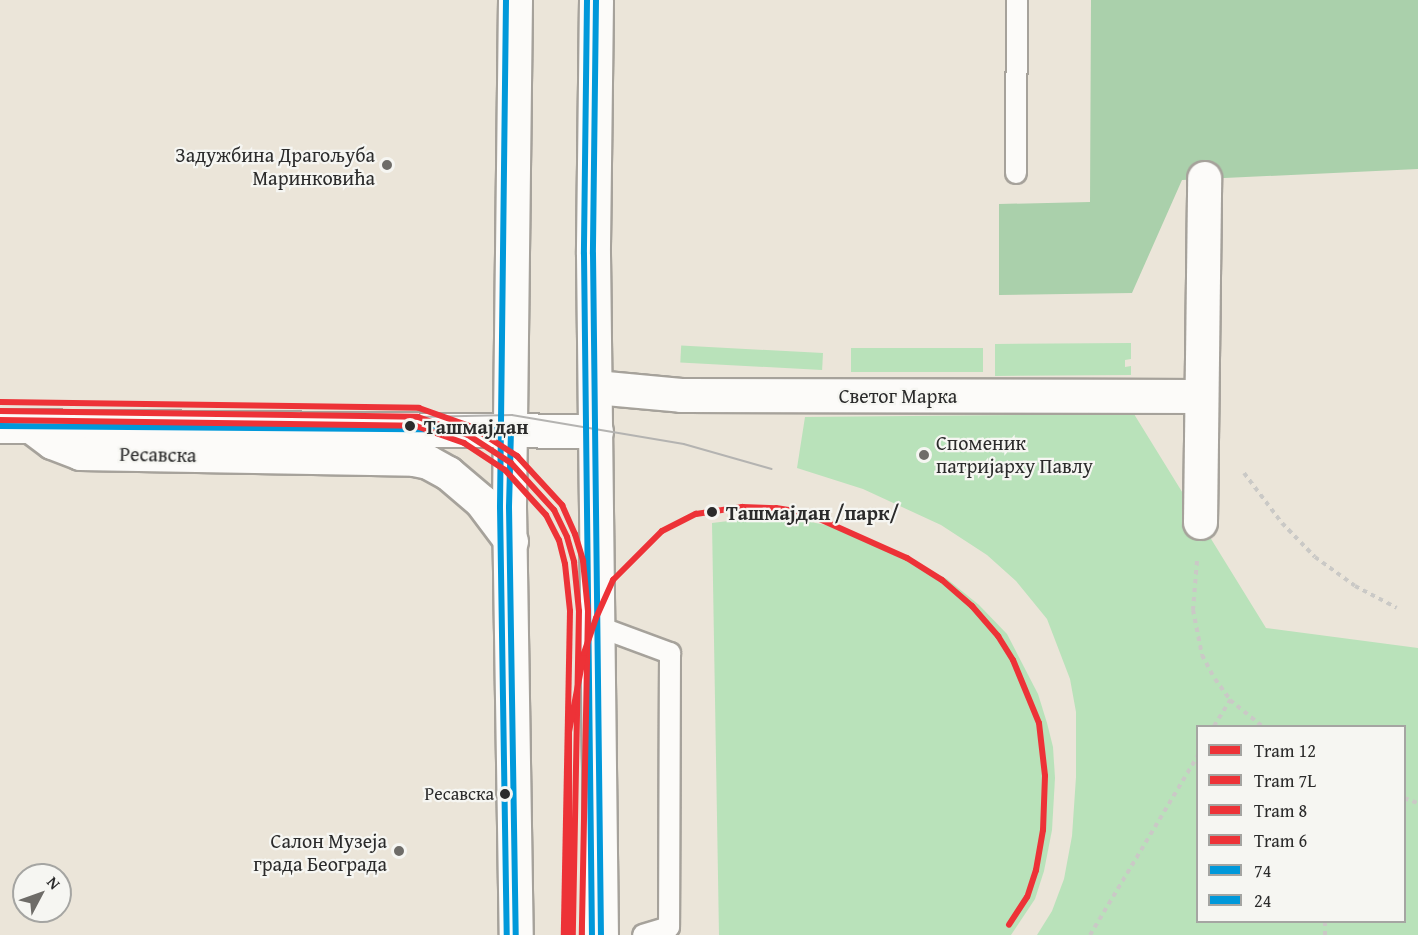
<!DOCTYPE html>
<html>
<head>
<meta charset="utf-8">
<style>
	body { margin:0 }
	#map { position:relative; width:1418px; height:935px; overflow:hidden; background:#ebe5d9; font-family:"Gentium Book Plus",serif }
	div>[style] { position:absolute }
	.green>* { inset:0; background:#b9e2ba; transform-origin:0 0 }
	.forest>* { inset:0; background:#aad0ab }
	.path>* { height:4px; margin-top:-2px; transform-origin:0; background:repeating-linear-gradient(90deg,#cac9c6 0 4.5px,transparent 0 9px) }
	.roads { filter:drop-shadow(2px 0 #a6a29b) drop-shadow(-2px 0 #a6a29b) drop-shadow(0 2px #a6a29b) drop-shadow(0 -2px #a6a29b) }
	.lane>* { height:20px; margin:-10px; padding:0 10px; transform-origin:10px; border-radius:10px; background:#fcfbf9 }
	.street>* { height:33px; margin:-16.5px; padding:0 16.5px; transform-origin:16.5px; border-radius:16.5px; background:#fcfbf9 }
	.secondary>* { height:33px; margin:-16.5px; padding:0 16.5px; transform-origin:16.5px; border-radius:16.5px; background:#fcfbf9 }
	.tram>* { height:1.5px; margin:-0.75px; padding:0 0.75px; transform-origin:0.75px; border-radius:0.75px; background:#b4b3b1 }
	.bus-1>* { height:6px; margin:-3px; padding:0 3px; transform-origin:3px; border-radius:3px; background:#0098da }
	.bus-2>* { height:6px; margin:-3px; padding:0 3px; transform-origin:3px; border-radius:3px; background:#0098da }
	.tram-1>* { height:6px; margin:-3px; padding:0 3px; transform-origin:3px; border-radius:3px; background:#ed3237 }
	.tram-2>* { height:6px; margin:-3px; padding:0 3px; transform-origin:3px; border-radius:3px; background:#ed3237 }
	.tram-3>* { height:6px; margin:-3px; padding:0 3px; transform-origin:3px; border-radius:3px; background:#ed3237 }
	.tram-4>* { height:6px; margin:-3px; padding:0 3px; transform-origin:3px; border-radius:3px; background:#ed3237 }
	.dots>* { width:16px; height:16px; translate:-50% -50%; box-sizing:border-box; border:3px solid #f6f6f2; border-radius:50% }
	span { translate:-50% -50%; white-space:nowrap; text-align:center; line-height:1.15; -webkit-text-stroke:4.5px #f6f6f2; paint-order:stroke }
	.bus-label { font-size:18px; color:#2b2b2b }
	.right { translate:-100% -50%; text-align:right }
	.poi-label { font-size:20px; color:#2b2b2b }
	.left { translate:0 -50%; text-align:left }
	.street-label { font-size:20px; color:#2b2b2b }
	.stop-label { font-size:20px; color:#2b2b2b; font-weight:700 }
	.legend { position:absolute; left:1196px; top:725px; width:210px; height:198px; box-sizing:border-box; background:#f6f6f2; border:2px solid #a5a5a2; margin:0; padding:8px 10px; list-style:none; font-size:18px; color:#2b2b2b }
	.legend li { display:flex; align-items:center; gap:12px; height:30px }
	.legend b { width:30px; border:2px solid #a5a5a2 }
	.north { position:absolute; left:12px; top:863px; width:60px; height:60px; box-sizing:border-box; background:#f6f6f2; border:2px solid #a5a5a2; border-radius:50%; rotate:49deg; font-size:16px; font-weight:700; line-height:24px; text-align:center; color:#2b2b2b }
	.north::after { content:''; display:block; margin:auto; width:21px; height:27px; background:#6e6c68; clip-path:polygon(50% 0,100% 100%,50% 72%,0 100%) }
</style>
</head>
<body>
<div id="map">
	<div class="green">
		<i style="clip-path:polygon(1131px 343px,1131px 359px,1125px 360px,1125px 367px,1131px 366px,1131px 375px,995px 376px,995px 344px)"></i>
		<i style="left:983px;top:348px;width:24px;height:132px;rotate:90deg"></i>
		<i style="left:823px;top:353px;width:17px;height:142px;rotate:93deg"></i>
		<i style="clip-path:polygon(evenodd,1134px 414px,1266px 628px,1418px 648px,1418px 935px,1037px 935px,1052px 911px,1064px 879px,1072px 836px,1076px 777px,1076px 712px,1070px 679px,1047px 619px,1016px 581px,987px 555px,941px 525px,863px 489px,797px 468px,805px 417px,1134px 414px,1198px 726px,1404px 726px,1404px 922px,1198px 922px,1198px 726px)"></i>
		<i style="clip-path:polygon(753px 518px,806px 521px,845px 529px,878px 543px,947px 579px,979px 605px,1007px 634px,1038px 694px,1047px 723px,1053px 747px,1055px 778px,1052px 830px,1044px 871px,1035px 899px,1011px 935px,719px 935px,712px 523px)"></i>
	</div>
	<div class="forest">
		<i style="clip-path:polygon(1091px 0,1418px 0,1418px 169px,1182px 180px,1132px 293px,999px 295px,999px 204px,1090px 202px)"></i>
	</div>
	<div class="path">
		<i style="left:1244px;top:473px;width:63px;rotate:52.8deg"></i>
		<i style="left:1282px;top:523px;width:47px;rotate:45.9deg"></i>
		<i style="left:1315px;top:557px;width:49px;rotate:35.9deg"></i>
		<i style="left:1355px;top:586px;width:47px;rotate:27.6deg"></i>
		<i style="left:1197px;top:561px;width:49px;rotate:94.7deg"></i>
		<i style="left:1193px;top:610px;width:46px;rotate:78.7deg"></i>
		<i style="left:1202px;top:655px;width:27px;rotate:62deg"></i>
		<i style="left:1215px;top:679px;width:26px;rotate:54deg"></i>
		<i style="left:1230px;top:700px;width:41px;rotate:39.1deg"></i>
		<i style="left:1214px;top:726px;width:31px;rotate:-58deg"></i>
		<i style="left:1404px;top:798px;width:15px;rotate:20deg"></i>
		<i style="left:1090px;top:935px;width:210px;rotate:-59deg"></i>
		<i style="left:1325px;top:935px;width:13px;rotate:-90deg"></i>
	</div>
	<div class="roads">
		<div class="lane">
			<i style="left:1016px;top:173px;width:173px;rotate:-89.7deg"></i>
			<i style="left:597px;top:626px;width:78px;rotate:20.3deg"></i>
			<i style="left:670px;top:653px;width:274px;rotate:90.2deg"></i>
			<i style="left:669px;top:927px;width:27px;rotate:163deg"></i>
		</div>
		<div class="street">
			<i style="left:595px;top:387px;width:86px;rotate:5.3deg"></i>
			<i style="left:681px;top:395px;width:520px;rotate:0.11deg"></i>
			<i style="left:0;top:426px;width:596px;rotate:0.48deg"></i>
			<i style="left:32px;top:427px;width:25px;rotate:37deg"></i>
			<i style="left:52px;top:442px;width:30px;rotate:21deg"></i>
			<i style="left:80px;top:453px;width:334px;rotate:1deg"></i>
			<i style="left:414px;top:459px;width:14px;rotate:12deg"></i>
			<i style="left:428px;top:462px;width:23px;rotate:29deg"></i>
			<i style="left:448px;top:473px;width:43px;rotate:40.3deg"></i>
			<i style="left:481px;top:501px;width:50px;rotate:53.1deg"></i>
			<i style="left:1200px;top:522px;width:344px;rotate:-89.3deg"></i>
		</div>
		<div class="secondary">
			<i style="left:515px;top:0;width:507px;rotate:90.68deg"></i>
			<i style="left:509px;top:507px;width:428px;rotate:89.1deg"></i>
			<i style="left:596px;top:0;width:254px;rotate:90.7deg"></i>
			<i style="left:593px;top:254px;width:681px;rotate:89.33deg"></i>
		</div>
	</div>
	<div class="tram">
		<i style="left:418px;top:417px;width:94px;rotate:-1.2deg"></i>
		<i style="left:512px;top:415px;width:174px;rotate:9.6deg"></i>
		<i style="left:684px;top:444px;width:91px;rotate:15.9deg"></i>
	</div>
	<div class="bus-1">
		<i style="left:596px;top:0;width:254px;rotate:90.7deg"></i>
		<i style="left:593px;top:254px;width:681px;rotate:89.33deg"></i>
		<i style="left:0;top:426px;width:511px;rotate:0.45deg"></i>
		<i style="left:511px;top:430px;width:77px;rotate:91.5deg"></i>
		<i style="left:509px;top:507px;width:428px;rotate:89.1deg"></i>
	</div>
	<div class="bus-2">
		<i style="left:506px;top:0;width:507px;rotate:90.68deg"></i>
		<i style="left:500px;top:507px;width:428px;rotate:89.1deg"></i>
		<i style="left:587px;top:0;width:254px;rotate:90.7deg"></i>
		<i style="left:584px;top:254px;width:681px;rotate:89.33deg"></i>
	</div>
	<div class="tram-1">
		<i style="left:0;top:411px;width:418px;rotate:0.8deg"></i>
		<i style="left:418px;top:417px;width:53px;rotate:19.8deg"></i>
		<i style="left:468px;top:435px;width:51px;rotate:33.1deg"></i>
		<i style="left:511px;top:463px;width:64px;rotate:47.5deg"></i>
		<i style="left:554px;top:510px;width:30px;rotate:64deg"></i>
		<i style="left:567px;top:537px;width:26px;rotate:74deg"></i>
		<i style="left:574px;top:562px;width:49px;rotate:84.2deg"></i>
		<i style="left:579px;top:611px;width:324px;rotate:91.1deg"></i>
	</div>
	<div class="tram-2">
		<i style="left:0;top:420px;width:416px;rotate:0.8deg"></i>
		<i style="left:416px;top:426px;width:51px;rotate:19.5deg"></i>
		<i style="left:464px;top:443px;width:49px;rotate:33.4deg"></i>
		<i style="left:505px;top:470px;width:61px;rotate:47.7deg"></i>
		<i style="left:546px;top:515px;width:28px;rotate:63deg"></i>
		<i style="left:559px;top:540px;width:25px;rotate:76deg"></i>
		<i style="left:565px;top:564px;width:47px;rotate:83.9deg"></i>
		<i style="left:570px;top:611px;width:324px;rotate:91.1deg"></i>
	</div>
	<div class="tram-3">
		<i style="left:0;top:402px;width:419px;rotate:0.8deg"></i>
		<i style="left:419px;top:408px;width:56px;rotate:19.7deg"></i>
		<i style="left:472px;top:427px;width:54px;rotate:32.8deg"></i>
		<i style="left:517px;top:456px;width:67px;rotate:47.4deg"></i>
		<i style="left:562px;top:505px;width:32px;rotate:66deg"></i>
		<i style="left:575px;top:534px;width:28px;rotate:73deg"></i>
		<i style="left:583px;top:561px;width:50px;rotate:84.3deg"></i>
		<i style="left:588px;top:611px;width:324px;rotate:91.1deg"></i>
	</div>
	<div class="tram-4">
		<i style="left:569px;top:935px;width:203px;rotate:-90deg"></i>
		<i style="left:569px;top:732px;width:80px;rotate:-79.2deg"></i>
		<i style="left:584px;top:653px;width:37px;rotate:-71deg"></i>
		<i style="left:596px;top:618px;width:42px;rotate:-65.9deg"></i>
		<i style="left:613px;top:580px;width:69px;rotate:-45deg"></i>
		<i style="left:662px;top:531px;width:38px;rotate:-27deg"></i>
		<i style="left:696px;top:514px;width:47px;rotate:-8.7deg"></i>
		<i style="left:742px;top:507px;width:34px;rotate:2deg"></i>
		<i style="left:776px;top:508px;width:30px;rotate:9deg"></i>
		<i style="left:806px;top:513px;width:111px;rotate:24deg"></i>
		<i style="left:907px;top:558px;width:41px;rotate:32.2deg"></i>
		<i style="left:942px;top:580px;width:40px;rotate:41deg"></i>
		<i style="left:972px;top:606px;width:40px;rotate:49deg"></i>
		<i style="left:998px;top:636px;width:28px;rotate:58deg"></i>
		<i style="left:1013px;top:660px;width:68px;rotate:67.6deg"></i>
		<i style="left:1039px;top:723px;width:53px;rotate:83.5deg"></i>
		<i style="left:1045px;top:776px;width:54px;rotate:92.1deg"></i>
		<i style="left:1043px;top:830px;width:41px;rotate:99.9deg"></i>
		<i style="left:1036px;top:870px;width:28px;rotate:108deg"></i>
		<i style="left:1027px;top:897px;width:33px;rotate:123deg"></i>
	</div>
	<div class="dots">
		<i style="left:387px;top:165px;background:#6e6c68"></i>
		<i style="left:410px;top:426px;background:#2b2b2b"></i>
		<i style="left:924px;top:455px;background:#6e6c68"></i>
		<i style="left:712px;top:512px;background:#2b2b2b"></i>
		<i style="left:505px;top:794px;background:#2b2b2b"></i>
		<i style="left:399px;top:851px;background:#6e6c68"></i>
	</div>
	<div class="bus-label">
		<span class="right" style="left:494px;top:794px">Ресавска</span>
	</div>
	<div class="poi-label">
		<span class="right" style="left:375px;top:166px">Задужбина Драгољуба<br>Маринковића</span>
		<span class="left" style="left:936px;top:454px">Споменик<br>патријарху Павлу</span>
		<span class="right" style="left:387px;top:852px">Салон Музеја<br>града Београда</span>
	</div>
	<div class="street-label">
		<span style="left:898px;top:395px">Светог Марка</span>
		<span style="left:158px;top:454px;rotate:1deg">Ресавска</span>
	</div>
	<div class="stop-label">
		<span class="left" style="left:424px;top:426px">Ташмајдан</span>
		<span class="left" style="left:726px;top:512px">Ташмајдан /парк/</span>
	</div>
	<ul class="legend">
	<li><b style="height:8px;background:#ed3237"></b>Tram 12</li>
	<li><b style="height:8px;background:#ed3237"></b>Tram 7L</li>
	<li><b style="height:8px;background:#ed3237"></b>Tram 8</li>
	<li><b style="height:8px;background:#ed3237"></b>Tram 6</li>
	<li><b style="height:8px;background:#0098da"></b>74</li>
	<li><b style="height:8px;background:#0098da"></b>24</li>
	</ul>
	<div class="north">N</div>
</div>
</body>
</html>
